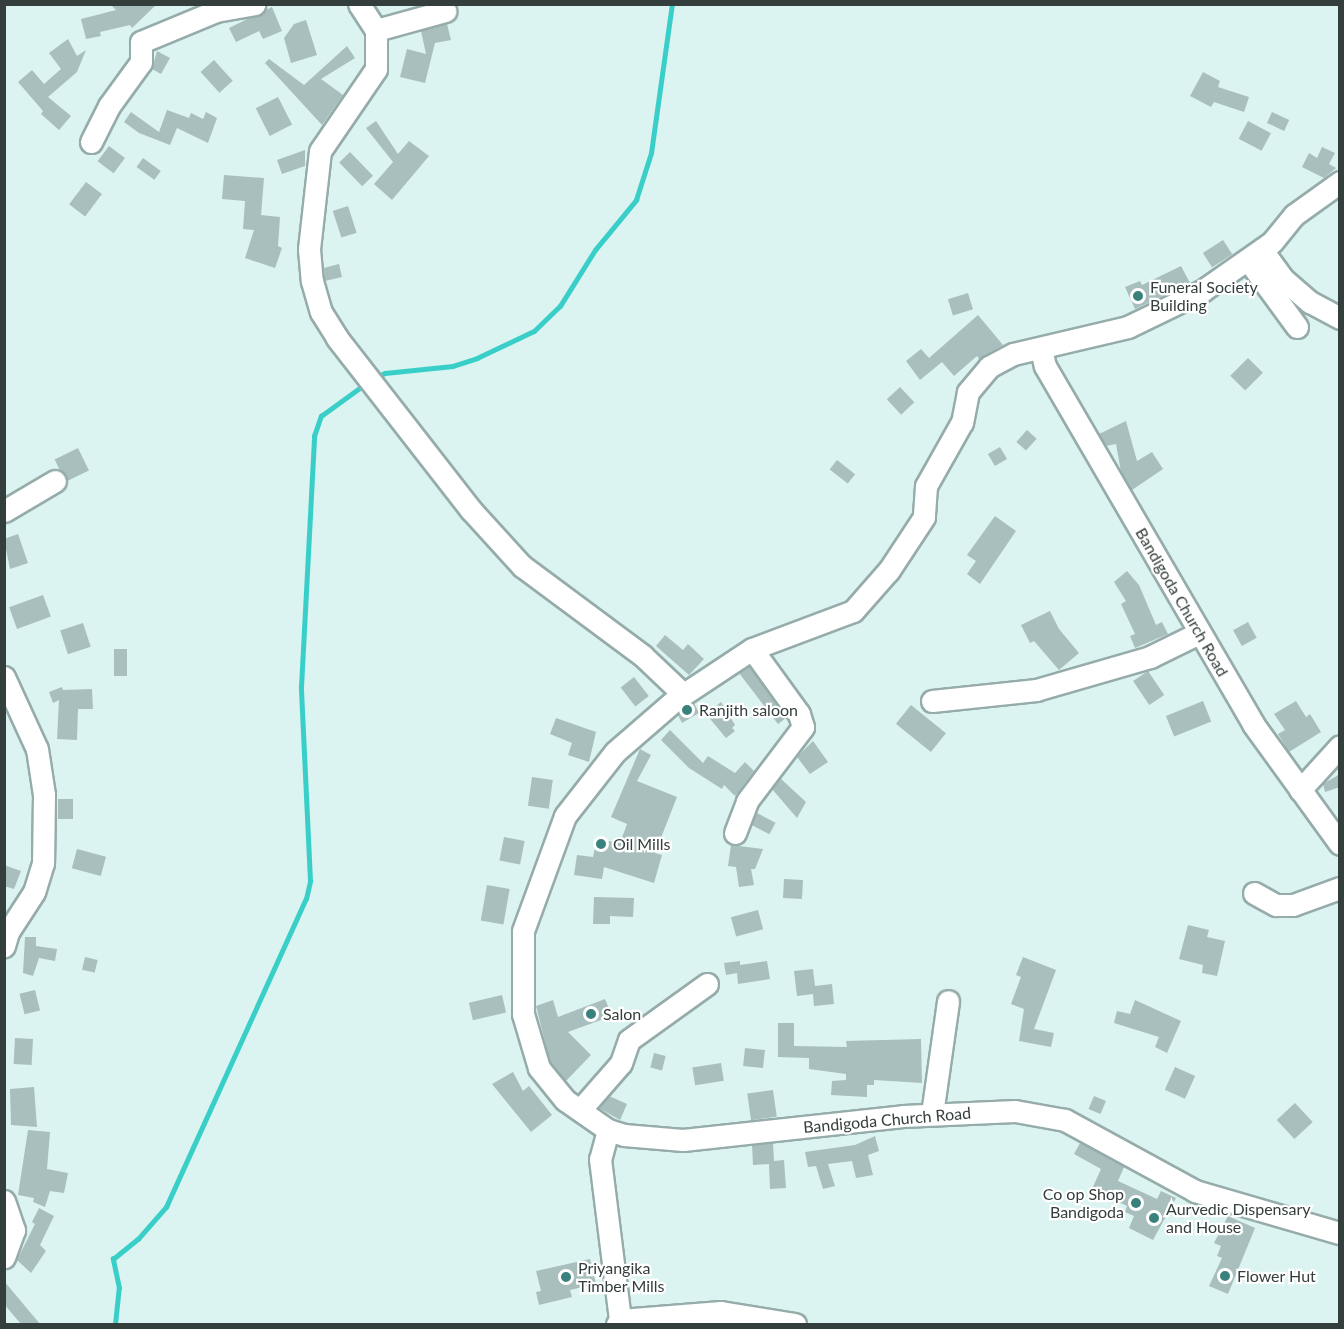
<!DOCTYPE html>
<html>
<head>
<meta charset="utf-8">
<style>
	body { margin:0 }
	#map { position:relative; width:1344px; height:1329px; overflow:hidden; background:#dbf3f1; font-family:Lato,sans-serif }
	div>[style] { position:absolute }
	.stream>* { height:4.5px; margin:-2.25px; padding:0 2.25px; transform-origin:2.25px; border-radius:2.25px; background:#39cfc8 }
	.building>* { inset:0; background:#a8bfbd; transform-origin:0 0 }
	.roads { filter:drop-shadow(2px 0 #95acaa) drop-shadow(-2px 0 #95acaa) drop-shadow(0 2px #95acaa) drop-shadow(0 -2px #95acaa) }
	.minor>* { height:21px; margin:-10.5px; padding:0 10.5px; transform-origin:10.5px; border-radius:10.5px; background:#fff }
	.dots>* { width:16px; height:16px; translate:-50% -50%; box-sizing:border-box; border:3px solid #fff; border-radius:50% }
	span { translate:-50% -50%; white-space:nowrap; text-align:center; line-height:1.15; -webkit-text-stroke:4.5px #fff; paint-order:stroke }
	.poi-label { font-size:16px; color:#343e3d }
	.left { translate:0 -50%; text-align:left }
	.right { translate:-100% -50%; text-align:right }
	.street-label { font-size:16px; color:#343e3d }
	.frame { position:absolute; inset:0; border:6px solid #343e3d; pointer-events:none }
</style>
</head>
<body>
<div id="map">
	<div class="stream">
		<i style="left:375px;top:378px;width:11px;rotate:-27deg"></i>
		<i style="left:385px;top:373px;width:68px;rotate:-5.9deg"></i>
		<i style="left:453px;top:366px;width:25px;rotate:-18deg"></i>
		<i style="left:477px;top:358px;width:63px;rotate:-25.3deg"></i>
		<i style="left:534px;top:331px;width:36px;rotate:-44deg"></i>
		<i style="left:560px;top:306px;width:66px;rotate:-58deg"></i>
		<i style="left:595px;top:250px;width:65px;rotate:-50.6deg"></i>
		<i style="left:636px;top:200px;width:49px;rotate:-72.3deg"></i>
		<i style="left:651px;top:153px;width:150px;rotate:-82deg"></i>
		<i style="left:115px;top:1324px;width:36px;rotate:-84deg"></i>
		<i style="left:119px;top:1288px;width:30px;rotate:-102deg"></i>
		<i style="left:113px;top:1259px;width:32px;rotate:-39deg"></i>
		<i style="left:138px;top:1239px;width:43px;rotate:-48.8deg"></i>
		<i style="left:166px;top:1207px;width:338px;rotate:-65.6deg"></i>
		<i style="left:306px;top:899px;width:18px;rotate:-77deg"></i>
		<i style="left:310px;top:881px;width:194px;rotate:-92.7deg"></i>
		<i style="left:301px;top:687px;width:251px;rotate:-87deg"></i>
		<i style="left:314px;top:436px;width:21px;rotate:-71deg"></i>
		<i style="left:321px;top:416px;width:54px;rotate:-36deg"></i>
	</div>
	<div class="building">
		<i style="clip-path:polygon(110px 4px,157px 4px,132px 28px,130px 25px,100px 32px,101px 36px,86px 39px,81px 19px,116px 10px)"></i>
		<i style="clip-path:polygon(272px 7px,282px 31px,263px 39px,259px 31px,236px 42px,229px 28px)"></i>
		<i style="clip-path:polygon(306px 20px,317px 55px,291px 63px,284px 38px,294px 24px)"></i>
		<i style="clip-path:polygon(447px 24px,451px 40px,435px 43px,425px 83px,400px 77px,407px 49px,426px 54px,421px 31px)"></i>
		<i style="clip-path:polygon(68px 39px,77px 56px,86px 50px,77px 72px,48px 97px,71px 116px,59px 130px,41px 114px,43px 111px,18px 82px,32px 70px,44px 84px,61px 69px,49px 53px)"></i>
		<i style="clip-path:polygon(347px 46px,355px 58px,321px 79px,343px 95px,322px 125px,265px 63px,269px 59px,304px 85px)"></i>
		<i style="clip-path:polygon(157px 51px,170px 58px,161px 74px,152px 69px)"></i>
		<i style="left:214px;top:60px;width:28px;height:18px;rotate:48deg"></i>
		<i style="clip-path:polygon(1203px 72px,1220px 81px,1218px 87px,1249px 97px,1244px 112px,1214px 102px,1211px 107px,1190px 96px)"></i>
		<i style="left:278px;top:97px;width:31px;height:25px;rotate:63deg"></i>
		<i style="clip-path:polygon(167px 110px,189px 118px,191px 113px,203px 119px,206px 112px,217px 118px,208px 143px,177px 128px,170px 145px,139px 133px,124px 122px,131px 112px,159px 132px)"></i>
		<i style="left:1272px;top:112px;width:19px;height:12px;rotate:25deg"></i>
		<i style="clip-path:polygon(376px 121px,398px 154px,409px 141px,429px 156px,392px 200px,374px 184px,393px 162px,366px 128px)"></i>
		<i style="left:1248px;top:121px;width:26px;height:20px;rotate:28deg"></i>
		<i style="left:109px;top:146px;width:20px;height:19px;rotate:37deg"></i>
		<i style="clip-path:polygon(1322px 147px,1335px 153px,1329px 164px,1336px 168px,1324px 178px,1302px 167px,1309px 153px,1317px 158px)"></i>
		<i style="clip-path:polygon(305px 150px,305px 166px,282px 174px,277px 160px)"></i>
		<i style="left:350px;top:152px;width:33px;height:15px;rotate:46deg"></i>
		<i style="left:143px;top:158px;width:22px;height:11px;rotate:36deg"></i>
		<i style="clip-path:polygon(224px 175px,264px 178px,261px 215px,280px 217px,278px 246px,282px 248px,275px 268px,245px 258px,254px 230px,243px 229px,245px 201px,222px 199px)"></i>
		<i style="left:86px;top:182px;width:20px;height:28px;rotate:37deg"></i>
		<i style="left:348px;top:206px;width:28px;height:16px;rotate:72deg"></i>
		<i style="left:1223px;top:240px;width:17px;height:24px;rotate:57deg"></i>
		<i style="clip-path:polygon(339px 264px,342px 277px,325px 281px,324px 268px)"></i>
		<i style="clip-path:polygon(1181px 266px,1190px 283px,1135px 309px,1125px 287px,1140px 281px,1142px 285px)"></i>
		<i style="left:968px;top:293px;width:17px;height:21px;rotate:73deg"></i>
		<i style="clip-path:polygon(978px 315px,1003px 345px,979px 359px,977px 356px,954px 376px,942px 362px,920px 380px,906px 361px,921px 349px,929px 358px)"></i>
		<i style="left:1248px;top:358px;width:21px;height:25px;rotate:45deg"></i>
		<i style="left:900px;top:387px;width:21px;height:18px;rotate:47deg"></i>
		<i style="clip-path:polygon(1126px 421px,1137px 461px,1152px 452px,1163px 469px,1132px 490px,1121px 472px,1116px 444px,1106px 446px,1099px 434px)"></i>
		<i style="left:1027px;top:430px;width:13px;height:16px;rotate:42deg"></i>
		<i style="left:1000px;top:447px;width:14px;height:14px;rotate:60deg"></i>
		<i style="left:78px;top:448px;width:25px;height:26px;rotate:64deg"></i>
		<i style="left:837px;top:460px;width:23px;height:12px;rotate:38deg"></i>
		<i style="clip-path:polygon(995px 516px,1016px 531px,980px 584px,967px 574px,976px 561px,967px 555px)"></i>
		<i style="clip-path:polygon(18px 534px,28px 563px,10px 569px,4px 539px)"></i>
		<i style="clip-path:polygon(1127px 571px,1139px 585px,1156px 625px,1162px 622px,1168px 634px,1135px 648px,1130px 636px,1135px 634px,1121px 604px,1126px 601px,1114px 582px)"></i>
		<i style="left:43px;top:595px;width:23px;height:36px;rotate:70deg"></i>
		<i style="clip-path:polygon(1050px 611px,1059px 629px,1079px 653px,1059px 670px,1034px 641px,1030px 643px,1021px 625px)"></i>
		<i style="left:1248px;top:622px;width:18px;height:17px;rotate:61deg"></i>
		<i style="left:83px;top:623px;width:25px;height:24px;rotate:72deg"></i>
		<i style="clip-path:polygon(665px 635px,683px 650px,688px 644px,704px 659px,689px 675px,656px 646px)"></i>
		<i style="left:127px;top:649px;width:27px;height:13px;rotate:90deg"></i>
		<i style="clip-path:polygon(749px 666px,786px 718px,778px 724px,739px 673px)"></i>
		<i style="left:1148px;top:671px;width:29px;height:18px;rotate:56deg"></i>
		<i style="left:634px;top:677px;width:24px;height:17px;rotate:52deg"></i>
		<i style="clip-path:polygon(62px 687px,63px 690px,92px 689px,93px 709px,78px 709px,77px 740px,57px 739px,59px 700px,53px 703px,49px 692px)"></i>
		<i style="left:1203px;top:701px;width:22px;height:40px;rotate:68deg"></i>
		<i style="clip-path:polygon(1296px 701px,1306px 717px,1310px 714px,1321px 732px,1289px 752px,1278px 734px,1285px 730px,1274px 714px)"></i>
		<i style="clip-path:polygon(721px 702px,735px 725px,732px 728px,735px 731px,726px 738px,706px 714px)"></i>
		<i style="clip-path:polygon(694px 703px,699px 713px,682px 723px,678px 715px)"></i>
		<i style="left:911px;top:705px;width:45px;height:24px;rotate:39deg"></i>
		<i style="clip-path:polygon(556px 718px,596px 732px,589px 762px,568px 755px,572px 743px,550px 734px)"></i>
		<i style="clip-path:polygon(670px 730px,703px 763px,708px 756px,735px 773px,745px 762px,754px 771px,735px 796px,724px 785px,722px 789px,689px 768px,661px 740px)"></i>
		<i style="clip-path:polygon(813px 741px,828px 762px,810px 774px,797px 757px)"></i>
		<i style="clip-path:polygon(640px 749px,651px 755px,637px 781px,677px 797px,655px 853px,662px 855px,654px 883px,604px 867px,602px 879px,574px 875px,577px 855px,593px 857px,597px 839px,620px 843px,627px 824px,611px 817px)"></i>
		<i style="clip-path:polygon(1340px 774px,1340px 787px,1325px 792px,1323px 784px)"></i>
		<i style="left:532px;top:777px;width:21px;height:29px;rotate:8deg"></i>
		<i style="clip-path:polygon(780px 778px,806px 802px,797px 818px,772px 789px)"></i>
		<i style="left:58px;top:799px;width:15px;height:20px"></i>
		<i style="left:757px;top:813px;width:21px;height:13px;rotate:28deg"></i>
		<i style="left:504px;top:837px;width:21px;height:24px;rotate:11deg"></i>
		<i style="clip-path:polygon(731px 845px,763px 849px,755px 869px,751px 869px,754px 885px,739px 887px,736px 867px,728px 866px)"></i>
		<i style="left:77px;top:849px;width:30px;height:20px;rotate:15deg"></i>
		<i style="clip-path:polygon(4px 865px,21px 871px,14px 889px,4px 886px)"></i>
		<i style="left:784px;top:879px;width:19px;height:19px;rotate:3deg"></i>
		<i style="left:487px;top:885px;width:23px;height:36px;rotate:10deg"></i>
		<i style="clip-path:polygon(594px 897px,634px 898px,633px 917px,610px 916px,610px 924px,593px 924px)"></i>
		<i style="left:758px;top:910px;width:20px;height:28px;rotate:75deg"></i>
		<i style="clip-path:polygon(1188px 925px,1209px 930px,1207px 937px,1225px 941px,1217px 976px,1202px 973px,1203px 965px,1179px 959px)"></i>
		<i style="clip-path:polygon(25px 937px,36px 937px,36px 946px,57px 949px,55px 961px,39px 958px,33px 976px,23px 973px)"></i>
		<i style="left:85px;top:957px;width:13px;height:13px;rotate:13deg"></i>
		<i style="clip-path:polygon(1023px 957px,1056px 970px,1034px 1029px,1054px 1033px,1051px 1047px,1019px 1041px,1024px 1009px,1011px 1004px,1021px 977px,1016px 975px)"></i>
		<i style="clip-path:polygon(740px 961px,740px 965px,767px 961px,770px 979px,738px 984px,737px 973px,726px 975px,724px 963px)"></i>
		<i style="clip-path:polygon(813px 969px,815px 986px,832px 984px,834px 1004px,814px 1006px,813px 994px,797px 996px,794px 971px)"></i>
		<i style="left:35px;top:990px;width:21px;height:16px;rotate:76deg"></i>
		<i style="left:502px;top:995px;width:18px;height:34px;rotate:77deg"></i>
		<i style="clip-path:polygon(605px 999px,612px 1016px,568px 1032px,591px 1055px,566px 1081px,550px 1062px,536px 1006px,553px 1000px,558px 1017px)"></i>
		<i style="clip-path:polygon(1135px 1000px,1181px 1021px,1167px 1053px,1155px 1047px,1159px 1037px,1114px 1023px,1117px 1011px,1130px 1014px)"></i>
		<i style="clip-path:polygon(778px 1023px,794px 1023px,794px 1046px,847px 1047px,846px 1041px,921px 1039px,922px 1083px,874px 1080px,874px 1085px,867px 1085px,867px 1097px,831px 1095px,832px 1081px,846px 1080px,846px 1074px,809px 1069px,809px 1058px,778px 1057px)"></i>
		<i style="left:15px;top:1038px;width:18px;height:26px;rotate:3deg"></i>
		<i style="left:745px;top:1048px;width:20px;height:18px;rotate:6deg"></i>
		<i style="left:654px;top:1053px;width:12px;height:15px;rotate:14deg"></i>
		<i style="left:721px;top:1063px;width:18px;height:29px;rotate:81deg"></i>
		<i style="left:1175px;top:1067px;width:22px;height:25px;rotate:24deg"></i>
		<i style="clip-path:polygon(513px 1072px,523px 1091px,529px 1086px,552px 1115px,531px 1132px,492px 1084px)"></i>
		<i style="clip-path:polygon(34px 1087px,37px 1127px,11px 1125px,10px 1089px)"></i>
		<i style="left:773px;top:1090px;width:27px;height:26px;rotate:82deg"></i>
		<i style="clip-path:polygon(609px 1096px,627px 1104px,620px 1120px,599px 1108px)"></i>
		<i style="left:1094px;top:1096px;width:13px;height:14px;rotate:23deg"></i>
		<i style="left:1295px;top:1103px;width:26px;height:25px;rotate:47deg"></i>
		<i style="clip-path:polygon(28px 1130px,50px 1132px,47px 1169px,68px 1173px,64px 1193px,50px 1191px,45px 1207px,33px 1202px,34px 1198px,18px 1195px)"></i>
		<i style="clip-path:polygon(875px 1136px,879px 1151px,868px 1155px,873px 1175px,856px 1178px,852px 1161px,828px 1164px,835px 1186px,823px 1189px,816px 1166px,808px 1167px,805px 1152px,855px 1145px)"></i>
		<i style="clip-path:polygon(773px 1143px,774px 1161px,784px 1160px,786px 1188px,770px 1189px,769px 1164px,753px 1165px,752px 1145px)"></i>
		<i style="clip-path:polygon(1080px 1143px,1124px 1167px,1118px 1181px,1157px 1199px,1161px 1191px,1176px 1198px,1153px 1240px,1129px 1228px,1134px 1216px,1125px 1212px,1127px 1206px,1092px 1189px,1101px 1169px,1074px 1154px)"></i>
		<i style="clip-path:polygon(39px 1208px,54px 1216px,40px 1245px,46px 1251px,31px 1273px,17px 1260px,35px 1224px,32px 1222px)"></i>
		<i style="clip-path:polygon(1228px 1216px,1255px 1228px,1228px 1294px,1209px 1286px,1222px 1258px,1217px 1256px,1221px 1246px,1214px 1243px)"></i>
		<i style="clip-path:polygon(590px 1259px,596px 1284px,570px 1290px,572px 1297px,539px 1305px,536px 1292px,541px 1291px,536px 1271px)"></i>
		<i style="clip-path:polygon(4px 1281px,40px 1324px,21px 1324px,4px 1304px)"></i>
	</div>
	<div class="roads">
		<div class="minor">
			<i style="left:359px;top:4px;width:31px;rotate:57deg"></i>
			<i style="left:376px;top:30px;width:39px;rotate:90deg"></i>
			<i style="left:376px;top:69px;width:99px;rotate:124.3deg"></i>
			<i style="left:320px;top:151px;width:99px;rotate:96.4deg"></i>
			<i style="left:309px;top:249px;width:32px;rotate:85deg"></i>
			<i style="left:312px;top:281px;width:32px;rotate:74deg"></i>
			<i style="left:321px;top:312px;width:31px;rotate:58deg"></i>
			<i style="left:337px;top:338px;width:218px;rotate:52.1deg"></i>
			<i style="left:471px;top:510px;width:76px;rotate:47.7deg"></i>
			<i style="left:522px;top:566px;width:151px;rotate:36.6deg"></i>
			<i style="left:643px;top:656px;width:55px;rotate:43.5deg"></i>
			<i style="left:376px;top:30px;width:72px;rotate:-15.4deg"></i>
			<i style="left:91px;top:142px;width:40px;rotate:-63.4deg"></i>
			<i style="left:109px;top:106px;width:54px;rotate:-54deg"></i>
			<i style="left:141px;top:62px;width:20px;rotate:-90deg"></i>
			<i style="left:141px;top:42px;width:81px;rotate:-22.5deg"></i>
			<i style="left:216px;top:11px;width:39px;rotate:-10deg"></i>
			<i style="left:1340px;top:182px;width:57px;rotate:144.3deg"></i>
			<i style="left:1294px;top:215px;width:35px;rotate:129deg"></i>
			<i style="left:1272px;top:242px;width:85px;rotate:145deg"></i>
			<i style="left:1202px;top:291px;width:82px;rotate:154.1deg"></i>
			<i style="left:1128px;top:327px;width:118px;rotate:166.8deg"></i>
			<i style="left:1013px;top:354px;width:27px;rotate:152deg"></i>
			<i style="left:989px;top:367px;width:33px;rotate:130deg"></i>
			<i style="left:968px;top:392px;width:31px;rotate:101deg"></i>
			<i style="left:962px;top:422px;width:73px;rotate:119.4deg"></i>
			<i style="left:926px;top:486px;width:31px;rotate:94deg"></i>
			<i style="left:924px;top:517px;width:64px;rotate:123.4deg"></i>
			<i style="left:889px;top:570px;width:55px;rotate:131.3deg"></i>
			<i style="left:853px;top:611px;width:108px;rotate:159.4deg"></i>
			<i style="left:752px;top:649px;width:92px;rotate:146.5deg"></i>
			<i style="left:675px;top:700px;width:79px;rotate:139.1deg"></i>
			<i style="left:615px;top:752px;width:81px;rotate:128deg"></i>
			<i style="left:565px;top:816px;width:122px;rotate:110.1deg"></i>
			<i style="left:523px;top:931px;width:83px;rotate:90deg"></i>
			<i style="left:523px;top:1014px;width:56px;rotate:73.5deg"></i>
			<i style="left:539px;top:1068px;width:41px;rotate:50.9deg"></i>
			<i style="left:565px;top:1100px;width:52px;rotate:34.9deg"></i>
			<i style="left:608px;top:1130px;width:17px;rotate:17deg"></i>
			<i style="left:624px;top:1135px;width:59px;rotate:4.8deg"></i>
			<i style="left:683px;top:1140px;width:221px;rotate:-6.2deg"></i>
			<i style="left:903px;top:1116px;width:112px;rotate:-2.6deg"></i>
			<i style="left:1015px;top:1111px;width:51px;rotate:10.2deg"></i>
			<i style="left:1065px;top:1120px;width:148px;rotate:28.6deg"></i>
			<i style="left:1195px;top:1191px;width:151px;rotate:16.2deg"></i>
			<i style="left:1262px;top:250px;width:34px;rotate:54deg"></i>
			<i style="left:1282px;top:278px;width:37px;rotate:41deg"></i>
			<i style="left:1310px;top:302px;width:34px;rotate:28deg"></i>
			<i style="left:1248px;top:260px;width:83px;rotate:53.8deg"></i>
			<i style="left:1041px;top:349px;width:17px;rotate:77deg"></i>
			<i style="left:1045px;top:366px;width:414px;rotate:59.8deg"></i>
			<i style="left:1253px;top:724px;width:148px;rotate:54.1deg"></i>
			<i style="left:4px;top:511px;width:59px;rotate:-30.5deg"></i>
			<i style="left:4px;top:677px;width:79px;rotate:65.4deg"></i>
			<i style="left:37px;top:749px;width:47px;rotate:81.3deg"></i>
			<i style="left:44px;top:795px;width:68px;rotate:90.8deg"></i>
			<i style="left:43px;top:863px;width:30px;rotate:107deg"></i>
			<i style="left:34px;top:892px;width:48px;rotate:123deg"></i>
			<i style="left:8px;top:932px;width:15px;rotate:106deg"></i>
			<i style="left:932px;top:701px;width:105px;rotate:-6deg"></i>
			<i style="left:1036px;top:690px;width:119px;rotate:-16.1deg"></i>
			<i style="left:1150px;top:657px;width:55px;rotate:-26.1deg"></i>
			<i style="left:1300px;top:790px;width:59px;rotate:-47.7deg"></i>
			<i style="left:735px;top:833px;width:34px;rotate:-69deg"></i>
			<i style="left:747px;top:801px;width:93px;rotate:-52.9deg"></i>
			<i style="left:803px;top:727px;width:14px;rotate:-107deg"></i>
			<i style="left:799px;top:714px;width:80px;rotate:-125.9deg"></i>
			<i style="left:1254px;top:893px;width:25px;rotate:29deg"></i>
			<i style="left:1276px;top:905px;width:17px"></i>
			<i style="left:1293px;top:905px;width:50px;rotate:-19.9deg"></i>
			<i style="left:580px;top:1110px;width:62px;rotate:-48.9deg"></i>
			<i style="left:621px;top:1063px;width:24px;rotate:-71deg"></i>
			<i style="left:629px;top:1040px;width:96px;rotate:-35.7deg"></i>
			<i style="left:932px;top:1114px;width:114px;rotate:-81.9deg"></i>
			<i style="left:608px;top:1130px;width:30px;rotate:105deg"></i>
			<i style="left:600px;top:1159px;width:162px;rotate:82.9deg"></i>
			<i style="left:620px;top:1320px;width:5px;rotate:127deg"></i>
			<i style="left:4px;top:1201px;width:31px;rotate:71deg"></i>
			<i style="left:14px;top:1230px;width:29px;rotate:110deg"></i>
			<i style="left:620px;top:1320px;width:101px;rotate:-4.5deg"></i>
			<i style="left:721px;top:1312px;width:75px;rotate:9.2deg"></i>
		</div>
	</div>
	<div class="dots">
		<i style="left:1138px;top:296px;background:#39817d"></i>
		<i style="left:687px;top:710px;background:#39817d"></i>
		<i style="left:601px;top:844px;background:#39817d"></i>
		<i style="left:591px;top:1014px;background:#39817d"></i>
		<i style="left:1136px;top:1203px;background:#39817d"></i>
		<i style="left:1154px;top:1218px;background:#39817d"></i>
		<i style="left:1225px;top:1276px;background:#39817d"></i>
		<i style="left:566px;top:1277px;background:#39817d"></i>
	</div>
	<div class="poi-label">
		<span class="left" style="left:1150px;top:296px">Funeral Society<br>Building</span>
		<span class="left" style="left:699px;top:710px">Ranjith saloon</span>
		<span class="left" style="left:613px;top:844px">Oil Mills</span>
		<span class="left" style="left:603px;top:1014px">Salon</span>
		<span class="right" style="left:1124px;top:1203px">Co op Shop<br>Bandigoda</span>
		<span class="left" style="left:1166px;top:1218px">Aurvedic Dispensary<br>and House</span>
		<span class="left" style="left:578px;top:1277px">Priyangika<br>Timber Mills</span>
		<span class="left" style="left:1237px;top:1276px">Flower Hut</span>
	</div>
	<div class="street-label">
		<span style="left:1182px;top:602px;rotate:60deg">Bandigoda Church Road</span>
		<span style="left:887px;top:1120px;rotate:-5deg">Bandigoda Church Road</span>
	</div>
	<div class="frame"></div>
</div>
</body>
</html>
